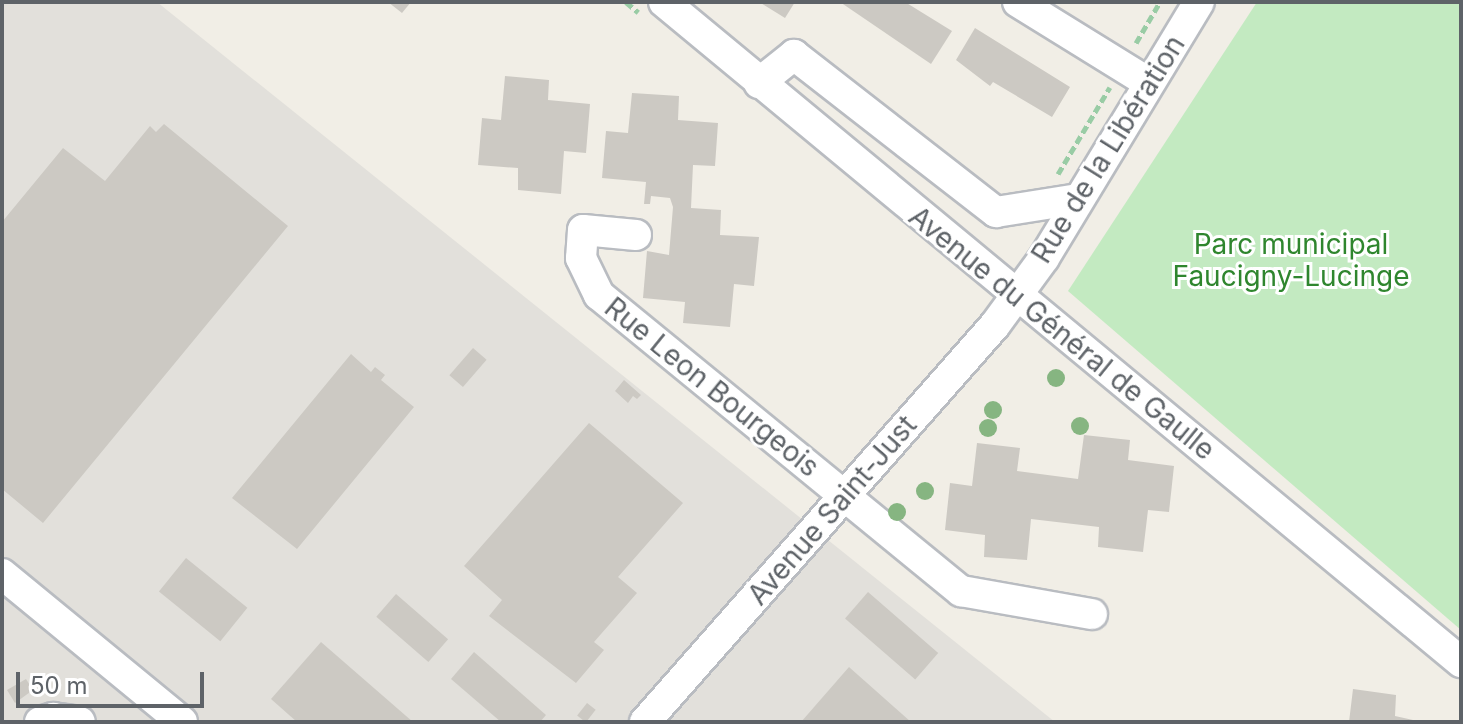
<!DOCTYPE html>
<html>
<head>
<meta charset="utf-8">
<style>
	body { margin:0 }
	#map { position:relative; width:1463px; height:724px; overflow:hidden; background:#f1eee6; font-family:Inter,sans-serif }
	div>[style] { position:absolute }
	.industrial>* { inset:0; background:#e2e0db }
	.green>* { inset:0; background:#c3eac1 }
	.building>* { inset:0; background:#ccc9c3; transform-origin:0 0 }
	.path>* { height:5px; margin-top:-2.5px; transform-origin:0; background:repeating-linear-gradient(90deg,#99cca5 0 8px,transparent 0 12px) }
	.roads { filter:drop-shadow(2px 0 #b9bcc1) drop-shadow(-2px 0 #b9bcc1) drop-shadow(0 2px #b9bcc1) drop-shadow(0 -2px #b9bcc1) }
	.minor>* { height:30px; margin:-15px; padding:0 15px; transform-origin:15px; border-radius:15px; background:#fff }
	.trees>* { width:18px; height:18px; margin:-9px; border-radius:50%; background:#86b581 }
	span { translate:-50% -50%; white-space:nowrap; text-align:center; line-height:1.15; -webkit-text-stroke:6px #fff; paint-order:stroke }
	.street-label { font-size:28px; color:#5e6368 }
	.park-label { font-size:28px; color:#2f862e }
	.frame { position:absolute; inset:0; border:4px solid #5e6368; pointer-events:none }
	.scale { position:absolute; left:16px; top:672px; width:188px; height:36px; box-sizing:border-box; border:4px solid #5e6368; border-top:0; padding-left:10px; font-size:24px; line-height:28px; white-space:nowrap; color:#5e6368; -webkit-text-stroke:6px #fff; paint-order:stroke }
</style>
</head>
<body>
<div id="map">
	<div class="industrial">
		<i style="clip-path:polygon(2px 2px,157px 2px,1055px 722px,2px 722px)"></i>
	</div>
	<div class="green">
		<i style="clip-path:polygon(1257px 2px,1461px 2px,1461px 630px,1068px 291px)"></i>
	</div>
	<div class="building">
		<i style="clip-path:polygon(388px 2px,411px 2px,402px 13px)"></i>
		<i style="clip-path:polygon(759px 2px,795px 2px,785px 18px)"></i>
		<i style="clip-path:polygon(840px 2px,905px 2px,952px 31px,931px 64px)"></i>
		<i style="clip-path:polygon(975px 28px,1070px 87px,1052px 117px,993px 82px,990px 86px,956px 60px)"></i>
		<i style="clip-path:polygon(505px 76px,549px 80px,548px 100px,590px 104px,586px 153px,564px 151px,561px 194px,518px 190px,518px 168px,478px 165px,482px 118px,501px 120px)"></i>
		<i style="clip-path:polygon(632px 93px,679px 96px,678px 120px,718px 123px,715px 166px,693px 165px,691px 208px,721px 210px,720px 235px,759px 237px,754px 286px,734px 284px,730px 327px,683px 323px,685px 302px,643px 298px,647px 251px,669px 255px,673px 207px,670px 198px,651px 196px,650px 204px,644px 204px,646px 182px,602px 178px,606px 131px,628px 133px)"></i>
		<i style="clip-path:polygon(164px 124px,288px 226px,43px 523px,2px 489px,2px 222px,63px 148px,105px 181px,150px 126px,156px 132px)"></i>
		<i style="left:473px;top:348px;width:18px;height:36px;rotate:41deg"></i>
		<i style="clip-path:polygon(351px 354px,371px 372px,375px 367px,385px 375px,381px 380px,414px 407px,297px 549px,232px 498px)"></i>
		<i style="clip-path:polygon(624px 380px,641px 395px,637px 399px,633px 396px,628px 403px,615px 391px)"></i>
		<i style="clip-path:polygon(589px 423px,683px 503px,618px 577px,637px 593px,594px 642px,604px 650px,576px 683px,489px 616px,502px 600px,464px 566px)"></i>
		<i style="clip-path:polygon(1084px 435px,1130px 440px,1128px 460px,1174px 466px,1169px 512px,1148px 510px,1143px 552px,1098px 547px,1099px 527px,1031px 519px,1027px 560px,984px 557px,985px 535px,945px 530px,950px 483px,972px 486px,977px 443px,1020px 448px,1017px 471px,1078px 479px)"></i>
		<i style="left:186px;top:558px;width:79px;height:43px;rotate:39deg"></i>
		<i style="left:868px;top:592px;width:93px;height:35px;rotate:41deg"></i>
		<i style="left:396px;top:594px;width:69px;height:30px;rotate:41deg"></i>
		<i style="clip-path:polygon(321px 642px,413px 722px,297px 722px,271px 699px)"></i>
		<i style="clip-path:polygon(474px 652px,546px 715px,540px 722px,501px 722px,451px 679px)"></i>
		<i style="clip-path:polygon(849px 667px,911px 722px,801px 722px)"></i>
		<i style="clip-path:polygon(26px 679px,33px 690px,15px 703px,7px 690px)"></i>
		<i style="clip-path:polygon(1353px 689px,1396px 695px,1395px 716px,1422px 722px,1349px 722px)"></i>
		<i style="left:587px;top:703px;width:11px;height:16px;rotate:38deg"></i>
	</div>
	<div class="path">
		<i style="left:626px;top:2px;width:16px;rotate:40deg"></i>
		<i style="left:1136px;top:43px;width:48px;rotate:-59.7deg"></i>
		<i style="left:1058px;top:174px;width:101px;rotate:-59.1deg"></i>
	</div>
	<div class="roads">
		<div class="minor">
			<i style="left:664px;top:2px;width:1035px;rotate:39.63deg"></i>
			<i style="left:1018px;top:2px;width:154px;rotate:31.7deg"></i>
			<i style="left:759px;top:83px;width:45px;rotate:-38.7deg"></i>
			<i style="left:794px;top:55px;width:256px;rotate:37.9deg"></i>
			<i style="left:996px;top:212px;width:83px;rotate:-9deg"></i>
			<i style="left:636px;top:235px;width:53px;rotate:-174.6deg"></i>
			<i style="left:583px;top:230px;width:28px;rotate:94deg"></i>
			<i style="left:581px;top:258px;width:41px;rotate:64.1deg"></i>
			<i style="left:599px;top:295px;width:468px;rotate:39.3deg"></i>
			<i style="left:961px;top:591px;width:133px;rotate:10deg"></i>
			<i style="left:2px;top:574px;width:233px;rotate:39.4deg"></i>
			<i style="left:40px;top:722px;width:14px;rotate:-17deg"></i>
			<i style="left:53px;top:718px;width:27px;rotate:8deg"></i>
			<i style="left:645px;top:722px;width:529px;rotate:-48.6deg"></i>
			<i style="left:995px;top:325px;width:83px;rotate:-53.8deg"></i>
			<i style="left:1044px;top:258px;width:299px;rotate:-58.8deg"></i>
		</div>
	</div>
	<div class="trees">
		<i style="left:1056px;top:378px"></i>
		<i style="left:993px;top:410px"></i>
		<i style="left:1080px;top:426px"></i>
		<i style="left:988px;top:428px"></i>
		<i style="left:925px;top:491px"></i>
		<i style="left:897px;top:512px"></i>
	</div>
	<div class="street-label">
		<span style="left:1108px;top:149px;rotate:-58deg">Rue de la Libération</span>
		<span style="left:1062px;top:333px;rotate:39deg">Avenue du Général de Gaulle</span>
		<span style="left:712px;top:387px;rotate:39deg">Rue Leon Bourgeois</span>
		<span style="left:832px;top:510px;rotate:-49deg">Avenue Saint-Just</span>
	</div>
	<div class="park-label">
		<span style="left:1291px;top:260px">Parc municipal<br>Faucigny-Lucinge</span>
	</div>
	<div class="frame"></div>
	<div class="scale">50 m</div>
</div>
</body>
</html>
